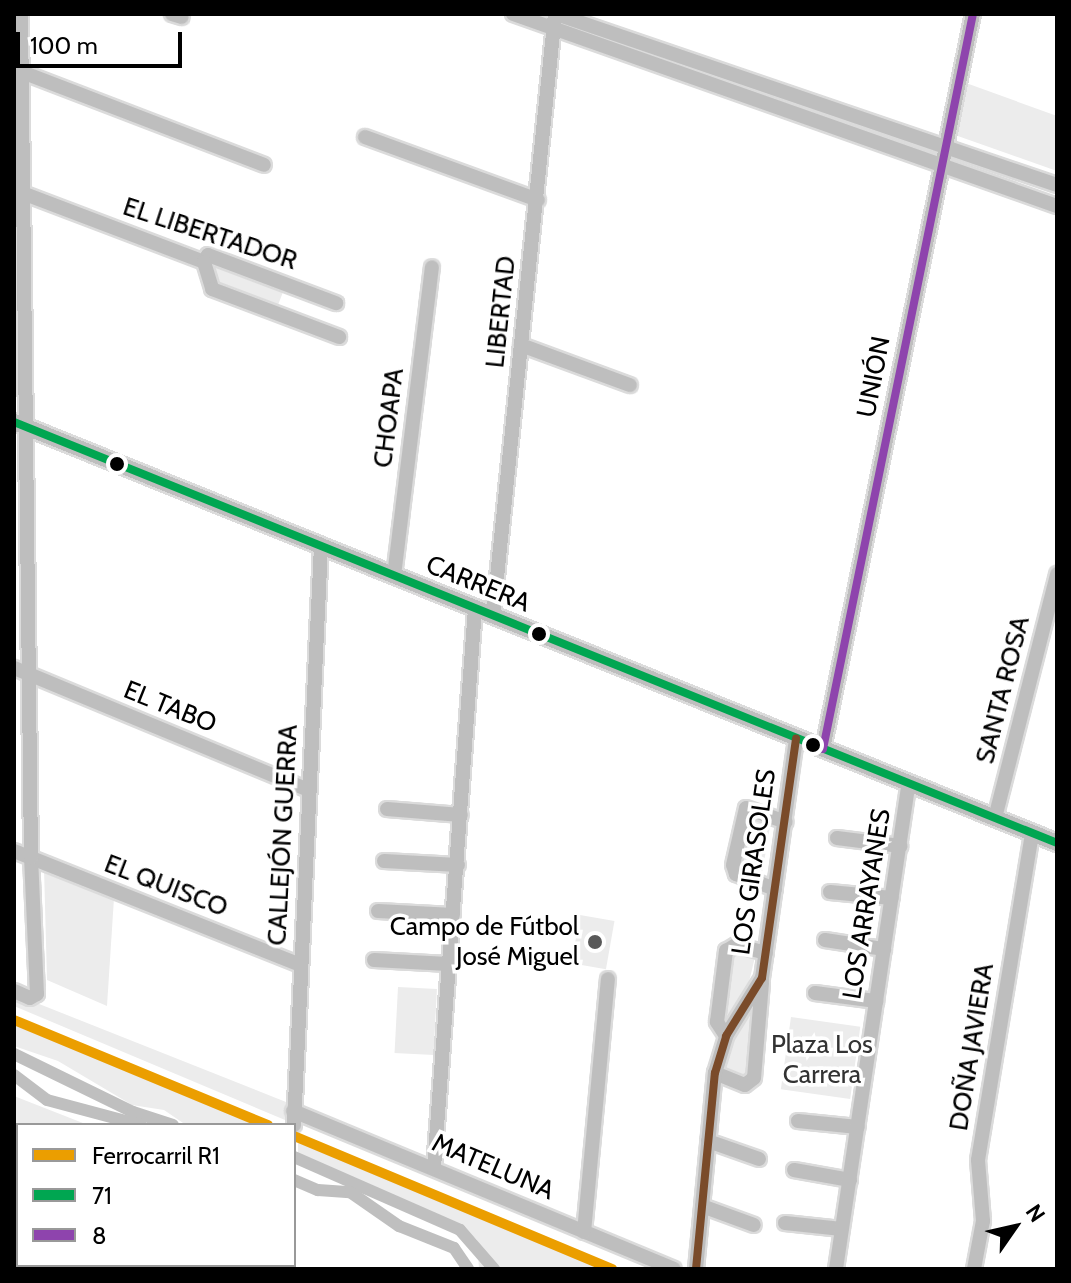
<!DOCTYPE html>
<html>
<head>
<meta charset="utf-8">
<style>
	body { margin:0 }
	#map { position:relative; width:1071px; height:1283px; overflow:hidden; background:#fff; font-family:Cabin,sans-serif }
	div>[style] { position:absolute }
	.green>* { inset:0; background:#ececec; transform-origin:0 0 }
	.canal>* { height:12px; margin:-6px; padding:0 6px; transform-origin:6px; border-radius:6px; background:#bfbfbf }
	.roads { filter:drop-shadow(2px 0 #dbdbdb) drop-shadow(-2px 0 #dbdbdb) drop-shadow(0 2px #dbdbdb) drop-shadow(0 -2px #dbdbdb) }
	.minor>* { height:14px; margin:-7px; padding:0 7px; transform-origin:7px; border-radius:7px; background:#bebebe }
	.major>* { height:16px; margin:-8px; padding:0 8px; transform-origin:8px; border-radius:8px; background:#bebebe }
	.highway>* { height:20px; margin:-10px; padding:0 10px; transform-origin:10px; border-radius:10px; background:#bebebe }
	.bus-1>* { height:8px; margin:-4px; padding:0 4px; transform-origin:4px; border-radius:4px; background:#00a651 }
	.bus-2>* { height:8px; margin:-4px; padding:0 4px; transform-origin:4px; border-radius:4px; background:#8e44ad }
	.bus-3>* { height:8px; margin:-4px; padding:0 4px; transform-origin:4px; border-radius:4px; background:#7a4b2a }
	.rail-1>* { height:10px; margin:-5px; padding:0 5px; transform-origin:5px; border-radius:5px; background:#eb9e00 }
	.dots>* { width:22px; height:22px; translate:-50% -50%; box-sizing:border-box; border:4px solid #fff; border-radius:50% }
	span { translate:-50% -50%; white-space:nowrap; text-align:center; line-height:1.15; -webkit-text-stroke:7px #fff; paint-order:stroke }
	.street-label { font-size:26px; color:#000 }
	.poi-label { font-size:26px; color:#000 }
	.right { translate:-100% -50%; text-align:right }
	.park-label { font-size:26px; color:#333 }
	.frame { position:absolute; inset:0; border:16px solid #000; pointer-events:none }
	.legend { position:absolute; left:16px; top:1123px; width:280px; height:144px; box-sizing:border-box; background:#fff; border:2px solid #999; margin:0; padding:10px 14px; list-style:none; font-size:24px; color:#000 }
	.legend li { display:flex; align-items:center; gap:16px; height:40px }
	.legend b { width:40px; border:2px solid #999 }
	.north { position:absolute; left:975px; top:1187px; width:80px; height:80px; -webkit-text-stroke:6px #fff; paint-order:stroke; rotate:56deg; font-size:22px; font-weight:700; line-height:32px; text-align:center; color:#000 }
	.north::after { content:''; display:block; margin:auto; width:28px; height:36px; background:#000; clip-path:polygon(50% 0,100% 100%,50% 72%,0 100%) }
	.scale { position:absolute; left:16px; top:32px; width:166px; height:36px; box-sizing:border-box; border:4px solid #000; border-top:0; padding-left:10px; font-size:24px; line-height:28px; white-space:nowrap; color:#000; -webkit-text-stroke:6px #fff; paint-order:stroke }
</style>
</head>
<body>
<div id="map">
	<div class="green">
		<i style="clip-path:polygon(966px 83px,1057px 116px,1057px 171px,955px 135px)"></i>
		<i style="clip-path:polygon(211px 259px,285px 287px,276px 310px,215px 287px)"></i>
		<i style="clip-path:polygon(747px 815px,770px 826px,761px 880px,737px 870px)"></i>
		<i style="clip-path:polygon(44px 868px,114px 898px,107px 1006px,47px 980px)"></i>
		<i style="left:580px;top:915px;width:35px;height:49px;rotate:10deg"></i>
		<i style="clip-path:polygon(732px 950px,755px 957px,748px 986px,724px 1025px,720px 1023px)"></i>
		<i style="left:398px;top:987px;width:39px;height:66px;rotate:3deg"></i>
		<i style="clip-path:polygon(14px 994px,286px 1102px,285px 1120px,14px 1006px)"></i>
		<i style="clip-path:polygon(756px 997px,746px 1077px,722px 1068px,729px 1038px)"></i>
		<i style="left:791px;top:1017px;width:70px;height:73px;rotate:8deg"></i>
		<i style="clip-path:polygon(14px 1019px,265px 1125px,186px 1125px,164px 1110px,132px 1105px,58px 1061px,14px 1046px)"></i>
		<i style="clip-path:polygon(14px 1096px,88px 1125px,18px 1125px,18px 1188px)"></i>
		<i style="clip-path:polygon(298px 1136px,612px 1269px,479px 1269px,477px 1240px,463px 1227px,298px 1153px)"></i>
	</div>
	<div class="canal">
		<i style="left:14px;top:1054px;width:132px;rotate:26deg"></i>
		<i style="left:133px;top:1112px;width:42px;rotate:18deg"></i>
		<i style="left:14px;top:1075px;width:41px;rotate:37.1deg"></i>
		<i style="left:47px;top:1100px;width:97px;rotate:14.9deg"></i>
		<i style="left:294px;top:1157px;width:181px;rotate:23.7deg"></i>
		<i style="left:460px;top:1230px;width:52px;rotate:48.9deg"></i>
		<i style="left:294px;top:1180px;width:26px;rotate:23deg"></i>
		<i style="left:318px;top:1190px;width:32px;rotate:4deg"></i>
		<i style="left:350px;top:1192px;width:60px;rotate:34.8deg"></i>
		<i style="left:399px;top:1226px;width:59px;rotate:21.8deg"></i>
		<i style="left:454px;top:1248px;width:25px;rotate:56deg"></i>
	</div>
	<div class="roads">
		<div class="minor">
			<i style="left:172px;top:14px;width:10px;rotate:17deg"></i>
			<i style="left:513px;top:14px;width:577px;rotate:19.44deg"></i>
			<i style="left:556px;top:14px;width:529px;rotate:18.85deg"></i>
			<i style="left:22px;top:72px;width:259px;rotate:21deg"></i>
			<i style="left:365px;top:137px;width:184px;rotate:20deg"></i>
			<i style="left:25px;top:194px;width:191px;rotate:20.8deg"></i>
			<i style="left:204px;top:262px;width:8px;rotate:-60deg"></i>
			<i style="left:208px;top:255px;width:137px;rotate:20.6deg"></i>
			<i style="left:204px;top:262px;width:28px;rotate:73deg"></i>
			<i style="left:212px;top:289px;width:136px;rotate:20.7deg"></i>
			<i style="left:521px;top:345px;width:116px;rotate:20.2deg"></i>
			<i style="left:394px;top:576px;width:311px;rotate:-83deg"></i>
			<i style="left:493px;top:616px;width:605px;rotate:-84.12deg"></i>
			<i style="left:14px;top:668px;width:318px;rotate:22.5deg"></i>
			<i style="left:823px;top:749px;width:750px;rotate:-78.47deg"></i>
			<i style="left:387px;top:809px;width:74px;rotate:4.6deg"></i>
			<i style="left:995px;top:818px;width:252px;rotate:-75.7deg"></i>
			<i style="left:837px;top:838px;width:64px;rotate:7.2deg"></i>
			<i style="left:14px;top:851px;width:309px;rotate:21.7deg"></i>
			<i style="left:384px;top:861px;width:74px;rotate:3.1deg"></i>
			<i style="left:775px;top:889px;width:42px;rotate:-159deg"></i>
			<i style="left:736px;top:874px;width:9px;rotate:-108deg"></i>
			<i style="left:733px;top:865px;width:58px;rotate:-77.2deg"></i>
			<i style="left:746px;top:808px;width:42px;rotate:19.3deg"></i>
			<i style="left:830px;top:892px;width:62px;rotate:5.5deg"></i>
			<i style="left:378px;top:911px;width:75px;rotate:3.1deg"></i>
			<i style="left:825px;top:940px;width:60px;rotate:8.7deg"></i>
			<i style="left:374px;top:960px;width:74px;rotate:3.1deg"></i>
			<i style="left:14px;top:991px;width:17px;rotate:24deg"></i>
			<i style="left:30px;top:998px;width:8px;rotate:-30deg"></i>
			<i style="left:37px;top:994px;width:136px;rotate:-92.5deg"></i>
			<i style="left:31px;top:858px;width:844px;rotate:-90.68deg"></i>
			<i style="left:815px;top:993px;width:62px;rotate:7.5deg"></i>
			<i style="left:726px;top:1036px;width:17px;rotate:-123deg"></i>
			<i style="left:717px;top:1022px;width:72px;rotate:-82.8deg"></i>
			<i style="left:726px;top:951px;width:12px;rotate:-31deg"></i>
			<i style="left:736px;top:945px;width:31px;rotate:15deg"></i>
			<i style="left:715px;top:1073px;width:32px;rotate:22deg"></i>
			<i style="left:745px;top:1085px;width:11px;rotate:-38deg"></i>
			<i style="left:754px;top:1078px;width:96px;rotate:-85.2deg"></i>
			<i style="left:293px;top:1111px;width:412px;rotate:22.5deg"></i>
			<i style="left:798px;top:1121px;width:60px;rotate:5.7deg"></i>
			<i style="left:294px;top:1125px;width:580px;rotate:-87.33deg"></i>
			<i style="left:708px;top:1141px;width:54px;rotate:19.4deg"></i>
			<i style="left:434px;top:1168px;width:561px;rotate:-85.81deg"></i>
			<i style="left:794px;top:1170px;width:57px;rotate:10.1deg"></i>
			<i style="left:702px;top:1206px;width:55px;rotate:20.1deg"></i>
			<i style="left:785px;top:1223px;width:57px;rotate:6deg"></i>
			<i style="left:584px;top:1232px;width:254px;rotate:-84.6deg"></i>
			<i style="left:23px;top:1265px;width:6px;rotate:45deg"></i>
			<i style="left:287px;top:1269px;width:4px;rotate:-90deg"></i>
			<i style="left:696px;top:1269px;width:197px;rotate:-84.5deg"></i>
			<i style="left:715px;top:1073px;width:39px;rotate:-73deg"></i>
			<i style="left:726px;top:1036px;width:68px;rotate:-58.2deg"></i>
			<i style="left:762px;top:978px;width:242px;rotate:-81.9deg"></i>
			<i style="left:836px;top:1269px;width:491px;rotate:-81.5deg"></i>
			<i style="left:974px;top:1269px;width:49px;rotate:-79.4deg"></i>
			<i style="left:983px;top:1221px;width:61px;rotate:-94.7deg"></i>
			<i style="left:978px;top:1160px;width:331px;rotate:-80.6deg"></i>
		</div>
		<div class="major">
			<i style="left:14px;top:422px;width:1125px;rotate:21.98deg"></i>
		</div>
		<div class="highway">
			<i style="left:14px;top:1206px;width:5px;rotate:37deg"></i>
			<i style="left:14px;top:1229px;width:5px;rotate:37deg"></i>
			<i style="left:62px;top:1265px;width:7px;rotate:34deg"></i>
			<i style="left:93px;top:1265px;width:6px;rotate:39deg"></i>
		</div>
	</div>
	<div class="bus-1">
		<i style="left:14px;top:422px;width:1125px;rotate:21.98deg"></i>
	</div>
	<div class="bus-2">
		<i style="left:823px;top:749px;width:750px;rotate:-78.47deg"></i>
	</div>
	<div class="bus-3">
		<i style="left:696px;top:1269px;width:197px;rotate:-84.5deg"></i>
		<i style="left:715px;top:1073px;width:39px;rotate:-73deg"></i>
		<i style="left:726px;top:1036px;width:68px;rotate:-58.2deg"></i>
		<i style="left:762px;top:978px;width:242px;rotate:-81.9deg"></i>
	</div>
	<div class="rail-1">
		<i style="left:14px;top:1020px;width:275px;rotate:22.5deg"></i>
		<i style="left:294px;top:1136px;width:345px;rotate:22.7deg"></i>
	</div>
	<div class="dots">
		<i style="left:117px;top:464px;background:#000"></i>
		<i style="left:539px;top:634px;background:#000"></i>
		<i style="left:813px;top:745px;background:#000"></i>
		<i style="left:595px;top:942px;background:#595959"></i>
	</div>
	<div class="street-label">
		<span style="left:210px;top:234px;rotate:18deg">EL LIBERTADOR</span>
		<span style="left:501px;top:312px;rotate:-84deg">LIBERTAD</span>
		<span style="left:874px;top:377px;rotate:-79deg">UNIÓN</span>
		<span style="left:389px;top:418px;rotate:-83deg">CHOAPA</span>
		<span style="left:478px;top:584px;rotate:22deg">CARRERA</span>
		<span style="left:1003px;top:690px;rotate:-76deg">SANTA ROSA</span>
		<span style="left:170px;top:707px;rotate:22deg">EL TABO</span>
		<span style="left:283px;top:835px;rotate:-87deg">CALLEJÓN GUERRA</span>
		<span style="left:754px;top:862px;rotate:-82deg">LOS GIRASOLES</span>
		<span style="left:166px;top:886px;rotate:21deg">EL QUISCO</span>
		<span style="left:867px;top:904px;rotate:-81deg">LOS ARRAYANES</span>
		<span style="left:972px;top:1047px;rotate:-81deg">DOÑA JAVIERA</span>
		<span style="left:493px;top:1167px;rotate:23deg">MATELUNA</span>
	</div>
	<div class="poi-label">
		<span class="right" style="left:579px;top:942px">Campo de Fútbol<br>José Miguel</span>
	</div>
	<div class="park-label">
		<span style="left:822px;top:1060px">Plaza Los<br>Carrera</span>
	</div>
	<div class="frame"></div>
	<ul class="legend">
	<li><b style="height:10px;background:#eb9e00"></b>Ferrocarril R1</li>
	<li><b style="height:10px;background:#00a651"></b>71</li>
	<li><b style="height:10px;background:#8e44ad"></b>8</li>
	</ul>
	<div class="north">N</div>
	<div class="scale">100 m</div>
</div>
</body>
</html>
